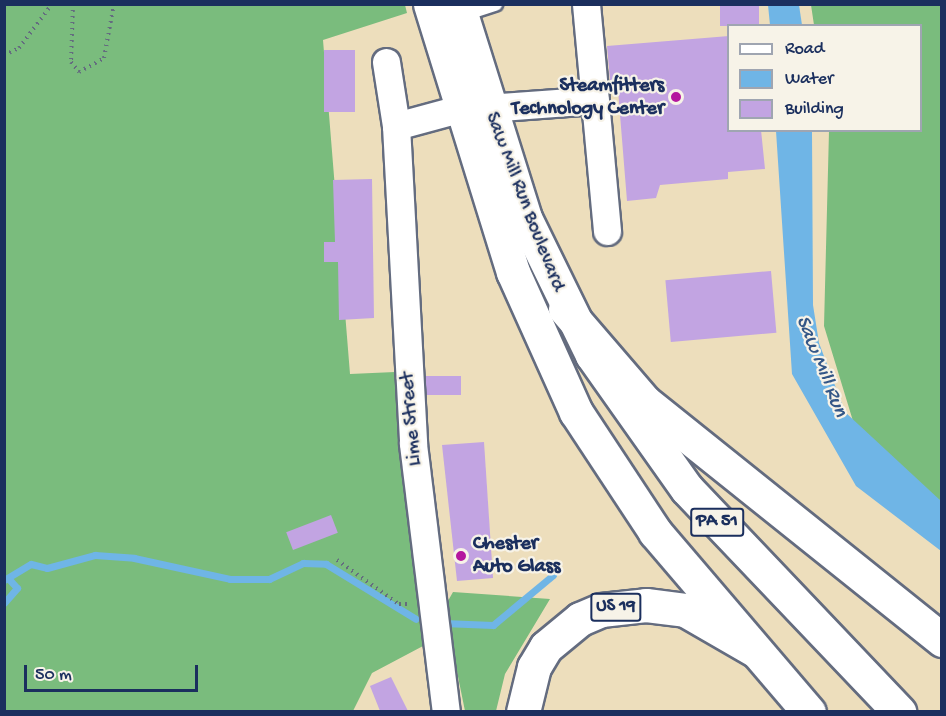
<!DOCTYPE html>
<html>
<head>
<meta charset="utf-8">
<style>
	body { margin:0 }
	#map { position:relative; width:946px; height:716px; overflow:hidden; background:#eddebc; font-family:"Gochi Hand",sans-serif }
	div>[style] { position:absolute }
	.forest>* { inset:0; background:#7abc7d }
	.water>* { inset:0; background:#6fb5e6 }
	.stream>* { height:7px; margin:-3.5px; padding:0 3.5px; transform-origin:3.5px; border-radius:3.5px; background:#6fb5e6 }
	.building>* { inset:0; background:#c2a4e2; transform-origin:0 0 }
	.path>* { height:4px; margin-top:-2px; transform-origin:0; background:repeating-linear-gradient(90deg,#646c7f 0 1.5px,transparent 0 6px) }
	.roads { filter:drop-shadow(2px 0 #646c7f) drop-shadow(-2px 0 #646c7f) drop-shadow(0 2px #646c7f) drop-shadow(0 -2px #646c7f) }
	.service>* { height:14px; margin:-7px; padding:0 7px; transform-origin:7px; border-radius:7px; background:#fff }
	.minor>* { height:27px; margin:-13.5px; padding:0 13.5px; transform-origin:13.5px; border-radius:13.5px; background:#fff }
	.trunk>* { height:33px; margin:-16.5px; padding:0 16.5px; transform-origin:16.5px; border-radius:16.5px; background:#fff }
	.motorway>* { height:33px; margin:-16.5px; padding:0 16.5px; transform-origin:16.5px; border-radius:16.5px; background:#fff }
	.dots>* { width:16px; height:16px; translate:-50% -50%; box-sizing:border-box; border:3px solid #f7f3e8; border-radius:50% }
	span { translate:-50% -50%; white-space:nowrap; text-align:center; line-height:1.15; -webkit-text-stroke:4.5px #f7f3e8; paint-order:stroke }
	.shield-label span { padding:2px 4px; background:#f7f3e8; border:2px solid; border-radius:4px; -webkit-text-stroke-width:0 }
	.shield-label { font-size:18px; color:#1b2f5e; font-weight:700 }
	.poi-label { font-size:20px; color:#1b2f5e; font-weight:700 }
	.right { translate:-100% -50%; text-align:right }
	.left { translate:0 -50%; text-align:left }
	.street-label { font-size:20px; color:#1b2f5e }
	.water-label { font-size:21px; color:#345787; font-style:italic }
	.frame { position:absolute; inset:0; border:6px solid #1b2f5e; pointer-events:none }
	.legend { position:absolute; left:727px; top:24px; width:195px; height:108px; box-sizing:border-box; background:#f7f3e8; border:2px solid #9fa5b1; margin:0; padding:8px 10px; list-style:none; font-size:18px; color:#1b2f5e }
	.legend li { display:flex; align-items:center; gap:12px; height:30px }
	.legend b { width:30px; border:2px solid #9fa5b1 }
	.scale { position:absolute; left:24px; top:665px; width:174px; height:27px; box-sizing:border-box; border:3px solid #1b2f5e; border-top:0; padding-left:8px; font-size:18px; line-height:21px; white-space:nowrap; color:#1b2f5e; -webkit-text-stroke:4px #f7f3e8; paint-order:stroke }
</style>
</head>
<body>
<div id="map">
	<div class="forest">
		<i style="clip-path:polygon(4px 5px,405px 5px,407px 13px,323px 40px,350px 374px,395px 372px,423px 646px,372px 673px,353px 711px,5px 711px)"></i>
		<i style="clip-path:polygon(811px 5px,941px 5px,941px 501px,860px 444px,824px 326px,829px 131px,920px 130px,920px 26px,814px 25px)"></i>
		<i style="clip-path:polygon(453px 592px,550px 599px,505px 674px,496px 711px,465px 711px,444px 608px)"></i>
	</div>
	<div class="water">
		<i style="clip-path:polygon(768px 5px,799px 5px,802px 25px,770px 25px)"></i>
		<i style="clip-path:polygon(776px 131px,812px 131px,813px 305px,819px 343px,845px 412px,941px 501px,941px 551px,856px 486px,792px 374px)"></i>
	</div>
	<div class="stream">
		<i style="left:4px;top:580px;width:31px;rotate:-31deg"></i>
		<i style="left:31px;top:564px;width:16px;rotate:14deg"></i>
		<i style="left:47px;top:568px;width:50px;rotate:-15.2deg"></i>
		<i style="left:95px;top:555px;width:39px;rotate:4deg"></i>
		<i style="left:134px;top:558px;width:98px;rotate:12.3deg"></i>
		<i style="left:230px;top:579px;width:39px"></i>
		<i style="left:269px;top:579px;width:38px;rotate:-25deg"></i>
		<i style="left:303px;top:563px;width:23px;rotate:2deg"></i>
		<i style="left:326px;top:564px;width:105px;rotate:31.4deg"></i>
		<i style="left:4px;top:603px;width:20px;rotate:-49deg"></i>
		<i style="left:17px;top:588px;width:13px;rotate:-132deg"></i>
		<i style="left:443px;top:623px;width:50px;rotate:2.3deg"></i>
		<i style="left:493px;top:625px;width:78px;rotate:-39.8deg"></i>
	</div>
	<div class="building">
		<i style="left:720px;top:4px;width:39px;height:22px"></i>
		<i style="clip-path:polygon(729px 36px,729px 130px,761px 130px,765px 169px,728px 172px,728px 179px,660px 185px,656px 198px,627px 201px,618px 90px,611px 91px,607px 46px)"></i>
		<i style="left:324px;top:50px;width:31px;height:62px"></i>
		<i style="clip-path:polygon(372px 179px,374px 318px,339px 320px,338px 262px,324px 262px,324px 242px,335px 242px,333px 180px)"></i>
		<i style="left:771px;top:271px;width:62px;height:106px;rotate:85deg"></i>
		<i style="left:461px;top:376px;width:19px;height:36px;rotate:90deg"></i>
		<i style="clip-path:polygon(484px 442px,493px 578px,457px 581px,442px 445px)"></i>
		<i style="left:331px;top:515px;width:19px;height:48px;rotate:69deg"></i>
		<i style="clip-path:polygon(391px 677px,408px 711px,380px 711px,370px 686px)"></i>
	</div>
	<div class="path">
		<i style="left:73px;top:4px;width:58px;rotate:92deg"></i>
		<i style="left:71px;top:62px;width:13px;rotate:51deg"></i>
		<i style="left:79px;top:72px;width:29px;rotate:-29deg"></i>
		<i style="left:104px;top:58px;width:55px;rotate:-79.5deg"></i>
		<i style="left:4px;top:55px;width:17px;rotate:-25deg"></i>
		<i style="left:19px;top:48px;width:55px;rotate:-53.1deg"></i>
		<i style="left:337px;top:560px;width:76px;rotate:35.4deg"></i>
		<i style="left:399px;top:604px;width:10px"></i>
	</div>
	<div class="roads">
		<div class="service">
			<i style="left:461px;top:15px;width:36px;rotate:-18deg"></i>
		</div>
		<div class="minor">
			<i style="left:586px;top:4px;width:228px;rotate:84.7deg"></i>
			<i style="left:386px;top:62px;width:65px;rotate:81.1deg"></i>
			<i style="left:396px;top:126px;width:318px;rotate:86.9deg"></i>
			<i style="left:413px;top:444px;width:270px;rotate:83deg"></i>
			<i style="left:487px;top:108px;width:108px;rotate:-4.2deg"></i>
			<i style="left:396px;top:126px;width:65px;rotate:-15.1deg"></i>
		</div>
		<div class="trunk">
			<i style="left:430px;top:4px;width:281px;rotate:72.8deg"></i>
			<i style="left:513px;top:272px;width:154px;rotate:65.8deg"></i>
			<i style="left:576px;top:412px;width:144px;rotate:56.6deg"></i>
			<i style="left:655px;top:532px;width:237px;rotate:49.5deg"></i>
			<i style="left:458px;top:4px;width:224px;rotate:72.6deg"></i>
			<i style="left:525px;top:218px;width:153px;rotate:63.9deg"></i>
			<i style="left:592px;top:355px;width:164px;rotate:54.7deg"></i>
			<i style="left:687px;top:489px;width:308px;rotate:46.4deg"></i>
		</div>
		<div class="motorway">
			<i style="left:565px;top:309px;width:123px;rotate:49.3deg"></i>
			<i style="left:645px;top:402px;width:381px;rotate:38.7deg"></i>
			<i style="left:523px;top:712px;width:46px;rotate:-76.3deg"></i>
			<i style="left:534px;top:667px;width:23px;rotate:-59deg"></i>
			<i style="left:546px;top:647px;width:44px;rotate:-39.5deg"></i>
			<i style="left:580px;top:619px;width:23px;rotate:-23deg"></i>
			<i style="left:601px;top:610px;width:45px;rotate:-6.3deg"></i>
			<i style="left:646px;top:605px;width:39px;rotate:7deg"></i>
			<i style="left:685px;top:610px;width:82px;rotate:30deg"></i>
		</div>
	</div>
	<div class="dots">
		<i style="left:676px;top:97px;background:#b5179e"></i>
		<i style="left:461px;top:556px;background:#b5179e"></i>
	</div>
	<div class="shield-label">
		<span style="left:717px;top:522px">PA 51</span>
		<span style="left:616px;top:607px">US 19</span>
	</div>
	<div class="poi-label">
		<span class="right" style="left:664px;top:98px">Steamfitters<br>Technology Center</span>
		<span class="left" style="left:473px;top:556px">Chester<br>Auto Glass</span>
	</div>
	<div class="street-label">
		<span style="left:524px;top:202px;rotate:69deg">Saw Mill Run Boulevard</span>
		<span style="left:412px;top:419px;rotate:-95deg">Lime Street</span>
	</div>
	<div class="water-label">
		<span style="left:820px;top:367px;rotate:68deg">Saw Mill Run</span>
	</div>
	<div class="frame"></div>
	<ul class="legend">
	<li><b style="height:8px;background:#fff"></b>Road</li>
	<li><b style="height:16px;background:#6fb5e6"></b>Water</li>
	<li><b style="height:16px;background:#c2a4e2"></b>Building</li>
	</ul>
	<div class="scale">50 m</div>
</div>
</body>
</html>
